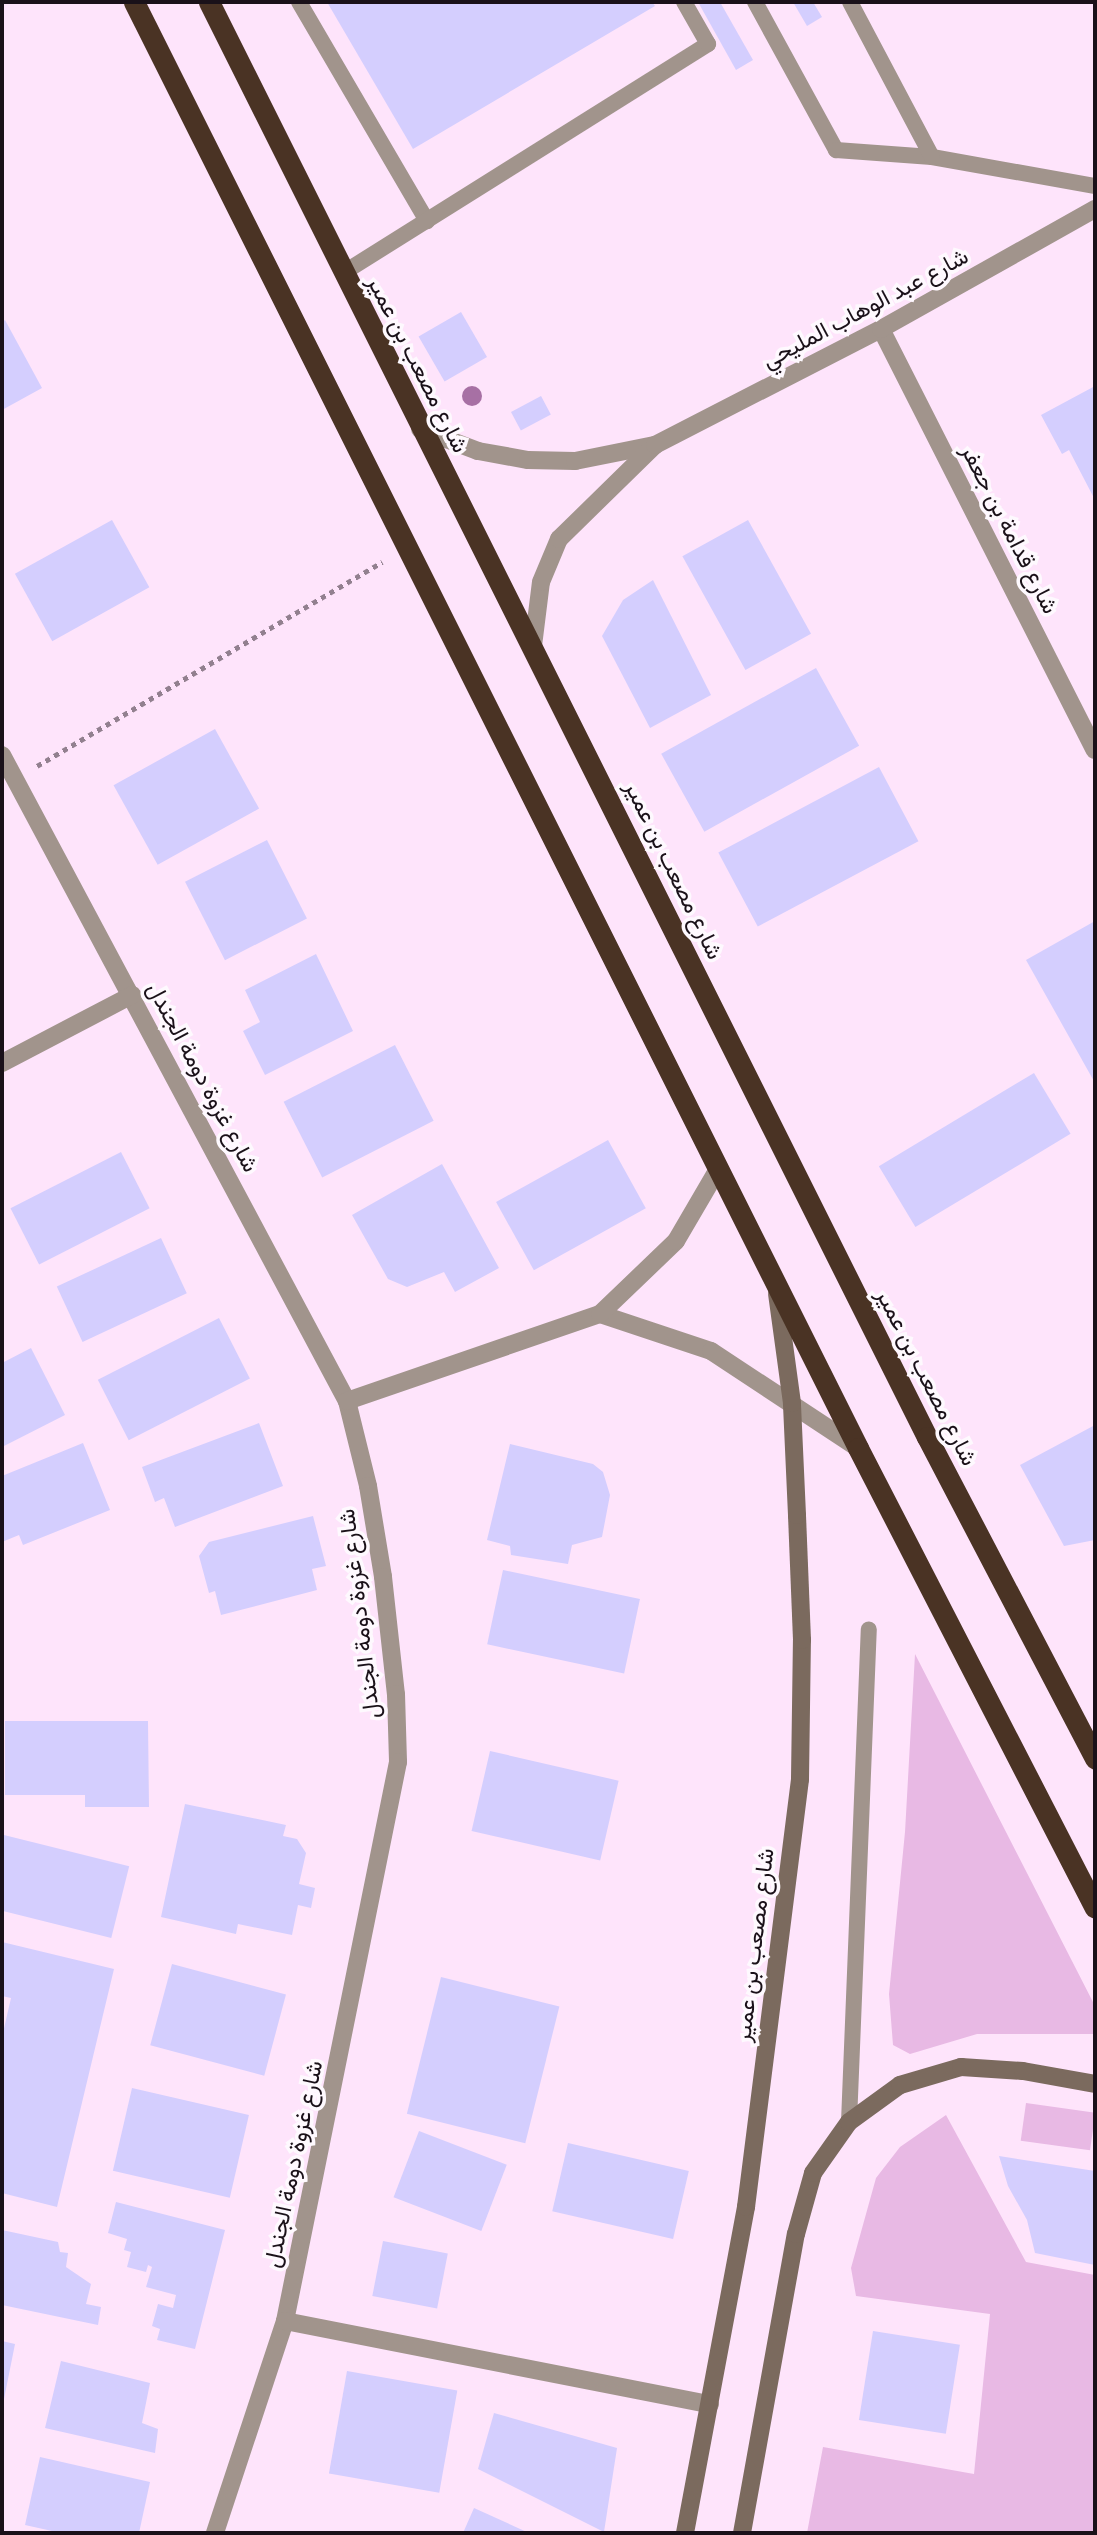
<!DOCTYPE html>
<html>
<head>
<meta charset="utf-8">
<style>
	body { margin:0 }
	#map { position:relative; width:1097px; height:2535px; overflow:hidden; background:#fee4fb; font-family:Cabin,Vazirmatn,sans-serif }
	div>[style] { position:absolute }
	.green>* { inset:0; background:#e8b9e4; transform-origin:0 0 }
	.building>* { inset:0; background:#d4cefe; transform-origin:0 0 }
	.path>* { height:4.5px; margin-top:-2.25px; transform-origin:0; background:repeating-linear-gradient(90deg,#92808f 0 5px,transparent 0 10px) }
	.lane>* { height:16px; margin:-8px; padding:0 8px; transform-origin:8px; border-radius:8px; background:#a1948c }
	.street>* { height:18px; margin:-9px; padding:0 9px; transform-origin:9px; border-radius:9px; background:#a1948c }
	.secondary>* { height:18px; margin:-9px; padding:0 9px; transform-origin:9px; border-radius:9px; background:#7b6a5e }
	.highway>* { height:21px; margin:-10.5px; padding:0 10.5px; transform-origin:10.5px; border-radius:10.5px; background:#4a3324 }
	.trees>* { width:20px; height:20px; margin:-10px; border-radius:50%; background:#a770a4 }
	span { translate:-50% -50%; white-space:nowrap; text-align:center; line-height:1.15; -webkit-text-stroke:7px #fef9fe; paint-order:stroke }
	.street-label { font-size:23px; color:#1a1119 }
	.frame { position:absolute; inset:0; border:4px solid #1a1119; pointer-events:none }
</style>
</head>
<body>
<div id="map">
	<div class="green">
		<i style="clip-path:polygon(915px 1654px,1095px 2006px,1095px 2034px,977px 2034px,910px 2054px,893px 2045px,889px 1994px,905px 1832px)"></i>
		<i style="left:1026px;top:2103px;width:70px;height:38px;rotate:8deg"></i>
		<i style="clip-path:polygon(946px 2115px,1026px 2262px,1095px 2275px,1095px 2533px,807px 2533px,823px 2447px,974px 2474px,990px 2314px,856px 2296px,851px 2268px,876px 2178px,900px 2147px)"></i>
	</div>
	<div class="building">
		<i style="clip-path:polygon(327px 2px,652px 2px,655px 6px,413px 149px)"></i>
		<i style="clip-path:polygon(698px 2px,720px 2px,753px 60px,736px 70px)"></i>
		<i style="clip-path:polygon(793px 2px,813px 2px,822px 17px,807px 26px)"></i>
		<i style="left:461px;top:312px;width:52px;height:49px;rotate:60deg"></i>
		<i style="clip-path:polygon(5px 320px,42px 388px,2px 410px,2px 322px)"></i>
		<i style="clip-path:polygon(1095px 386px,1095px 500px,1069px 450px,1062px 454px,1041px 415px)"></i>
		<i style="left:541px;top:396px;width:21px;height:34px;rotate:62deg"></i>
		<i style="left:112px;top:520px;width:77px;height:111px;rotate:61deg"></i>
		<i style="left:748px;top:520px;width:130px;height:75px;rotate:61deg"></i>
		<i style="clip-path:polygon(653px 580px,711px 695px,650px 728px,602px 636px,623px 600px)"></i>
		<i style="left:816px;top:668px;width:89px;height:177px;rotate:61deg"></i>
		<i style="left:215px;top:729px;width:91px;height:116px;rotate:61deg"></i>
		<i style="left:879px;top:767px;width:84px;height:182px;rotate:62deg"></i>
		<i style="left:267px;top:840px;width:88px;height:92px;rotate:63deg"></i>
		<i style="clip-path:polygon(1095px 921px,1095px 1083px,1026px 960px)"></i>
		<i style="clip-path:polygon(316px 954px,353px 1031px,265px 1075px,243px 1031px,260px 1022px,245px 990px)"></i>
		<i style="left:395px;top:1045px;width:85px;height:125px;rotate:63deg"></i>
		<i style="left:1034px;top:1073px;width:71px;height:181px;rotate:59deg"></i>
		<i style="left:608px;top:1140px;width:78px;height:128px;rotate:61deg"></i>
		<i style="left:121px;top:1152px;width:63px;height:124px;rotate:63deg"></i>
		<i style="clip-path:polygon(442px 1164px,499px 1268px,455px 1292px,444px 1272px,407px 1287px,388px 1279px,352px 1215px)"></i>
		<i style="left:161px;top:1238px;width:61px;height:115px;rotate:65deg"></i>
		<i style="left:219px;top:1318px;width:68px;height:136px;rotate:63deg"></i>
		<i style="clip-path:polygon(31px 1348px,65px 1415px,2px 1447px,2px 1363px)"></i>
		<i style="clip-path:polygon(259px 1423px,283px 1486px,175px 1527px,164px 1498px,155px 1502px,142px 1467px)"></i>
		<i style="clip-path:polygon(1095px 1425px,1095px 1540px,1064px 1546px,1020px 1465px)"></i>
		<i style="clip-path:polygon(83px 1443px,110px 1510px,23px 1545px,19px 1535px,2px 1542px,2px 1476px)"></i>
		<i style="clip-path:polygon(510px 1444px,593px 1464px,603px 1472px,610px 1495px,602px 1537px,572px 1545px,568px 1564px,511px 1555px,510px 1546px,487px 1540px)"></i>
		<i style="clip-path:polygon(313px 1516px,326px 1566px,312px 1569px,317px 1590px,221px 1615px,215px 1591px,209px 1593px,199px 1556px,209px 1542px)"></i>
		<i style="left:503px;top:1570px;width:140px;height:76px;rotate:12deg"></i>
		<i style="clip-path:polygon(5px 1721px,148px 1721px,149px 1807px,85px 1807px,85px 1795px,5px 1795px)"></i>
		<i style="left:490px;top:1751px;width:132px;height:82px;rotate:13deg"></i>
		<i style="clip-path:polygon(185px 1804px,286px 1825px,283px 1836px,297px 1839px,306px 1853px,299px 1884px,315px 1888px,311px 1908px,298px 1905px,292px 1935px,238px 1924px,236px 1934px,161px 1917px)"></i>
		<i style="left:4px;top:1835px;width:129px;height:74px;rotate:14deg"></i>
		<i style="clip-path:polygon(2px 1942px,114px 1969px,57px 2207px,2px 2193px,2px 2037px,11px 1998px,2px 1996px)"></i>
		<i style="left:172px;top:1964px;width:118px;height:84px;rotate:15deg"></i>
		<i style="left:441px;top:1977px;width:122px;height:141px;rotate:14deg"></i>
		<i style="left:132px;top:2088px;width:120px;height:85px;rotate:13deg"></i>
		<i style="left:419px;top:2131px;width:94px;height:71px;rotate:21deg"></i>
		<i style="left:568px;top:2143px;width:124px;height:70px;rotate:13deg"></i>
		<i style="clip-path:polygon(999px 2156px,1095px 2171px,1095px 2265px,1035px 2253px,1027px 2220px,1008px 2186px)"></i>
		<i style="clip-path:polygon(116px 2202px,225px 2230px,195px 2349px,157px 2340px,160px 2329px,152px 2326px,158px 2304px,173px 2308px,176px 2295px,146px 2287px,152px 2267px,148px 2265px,146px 2272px,127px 2267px,131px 2252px,124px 2250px,127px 2239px,108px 2233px)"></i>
		<i style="clip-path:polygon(2px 2230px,58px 2242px,60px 2252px,68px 2253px,66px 2267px,91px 2284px,86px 2304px,101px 2307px,98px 2325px,2px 2305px)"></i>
		<i style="left:383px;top:2241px;width:66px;height:56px;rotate:11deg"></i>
		<i style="left:873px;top:2331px;width:88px;height:90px;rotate:9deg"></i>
		<i style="clip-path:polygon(2px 2341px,15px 2344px,3px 2404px,2px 2404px)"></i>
		<i style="clip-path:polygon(61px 2361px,150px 2383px,142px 2423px,158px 2429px,155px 2453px,45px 2428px)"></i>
		<i style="left:347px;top:2371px;width:112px;height:104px;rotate:10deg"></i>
		<i style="clip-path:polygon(494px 2413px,617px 2448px,604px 2532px,478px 2469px)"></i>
		<i style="clip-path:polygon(40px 2457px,150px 2482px,139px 2533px,61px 2533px,25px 2525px)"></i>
		<i style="clip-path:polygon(474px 2508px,529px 2533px,463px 2533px)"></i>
	</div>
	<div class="path">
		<i style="left:37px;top:766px;width:401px;rotate:-30.6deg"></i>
	</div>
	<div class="lane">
		<i style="left:299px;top:2px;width:254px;rotate:59.7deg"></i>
		<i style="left:755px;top:2px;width:169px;rotate:61.3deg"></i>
		<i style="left:836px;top:150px;width:96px;rotate:4.2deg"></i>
		<i style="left:932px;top:157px;width:166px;rotate:10.1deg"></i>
		<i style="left:850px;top:2px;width:175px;rotate:62.1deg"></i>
		<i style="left:343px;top:273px;width:431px;rotate:-32.1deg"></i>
		<i style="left:708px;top:44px;width:48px;rotate:-119.7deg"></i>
		<i style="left:849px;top:2122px;width:493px;rotate:-87.7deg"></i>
	</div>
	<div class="street">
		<i style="left:881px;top:329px;width:472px;rotate:63.1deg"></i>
		<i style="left:420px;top:429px;width:62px;rotate:20.8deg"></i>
		<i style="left:478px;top:451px;width:51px;rotate:10.2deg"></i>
		<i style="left:528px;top:460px;width:47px;rotate:1.2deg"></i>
		<i style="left:575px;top:461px;width:82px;rotate:-11.3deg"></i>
		<i style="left:533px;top:646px;width:64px;rotate:-82.9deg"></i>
		<i style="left:541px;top:582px;width:47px;rotate:-67.3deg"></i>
		<i style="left:559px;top:539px;width:134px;rotate:-44.4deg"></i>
		<i style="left:655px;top:445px;width:254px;rotate:-27.2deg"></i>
		<i style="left:881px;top:329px;width:245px;rotate:-29.3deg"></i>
		<i style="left:2px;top:755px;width:732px;rotate:61.9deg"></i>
		<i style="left:347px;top:1401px;width:88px;rotate:76.1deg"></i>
		<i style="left:368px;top:1486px;width:92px;rotate:80.6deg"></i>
		<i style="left:383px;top:1577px;width:118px;rotate:83.7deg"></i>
		<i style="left:396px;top:1694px;width:68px;rotate:88.3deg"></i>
		<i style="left:398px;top:1762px;width:570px;rotate:101.43deg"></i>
		<i style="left:285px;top:2321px;width:223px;rotate:108.3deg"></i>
		<i style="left:2px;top:1063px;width:147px;rotate:-27.6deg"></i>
		<i style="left:600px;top:1314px;width:117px;rotate:18.4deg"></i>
		<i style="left:711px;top:1351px;width:176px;rotate:33.4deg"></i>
		<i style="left:347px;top:1401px;width:268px;rotate:-19deg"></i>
		<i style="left:600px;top:1314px;width:105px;rotate:-43.8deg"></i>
		<i style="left:676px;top:1241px;width:83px;rotate:-59.7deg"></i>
		<i style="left:285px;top:2321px;width:433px;rotate:11.1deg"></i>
	</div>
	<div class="secondary">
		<i style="left:685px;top:2533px;width:332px;rotate:-79.4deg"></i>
		<i style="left:746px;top:2207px;width:431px;rotate:-82.8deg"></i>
		<i style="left:800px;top:1779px;width:139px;rotate:-89.2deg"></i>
		<i style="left:802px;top:1640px;width:125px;rotate:-92.3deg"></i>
		<i style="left:797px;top:1515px;width:112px;rotate:-92.6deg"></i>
		<i style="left:792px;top:1403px;width:110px;rotate:-97.8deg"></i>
		<i style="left:742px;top:2533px;width:304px;rotate:-79.8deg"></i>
		<i style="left:796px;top:2234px;width:63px;rotate:-74.4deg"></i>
		<i style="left:813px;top:2173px;width:62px;rotate:-54.8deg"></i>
		<i style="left:849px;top:2122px;width:63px;rotate:-36deg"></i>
		<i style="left:900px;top:2085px;width:64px;rotate:-16.4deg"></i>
		<i style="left:961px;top:2067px;width:62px;rotate:3.7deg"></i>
		<i style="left:1023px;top:2071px;width:73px;rotate:10.2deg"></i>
	</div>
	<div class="highway">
		<i style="left:134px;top:2px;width:1617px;rotate:63.4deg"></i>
		<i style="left:858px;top:1448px;width:517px;rotate:62.74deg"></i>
		<i style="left:209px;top:2px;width:1605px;rotate:63.42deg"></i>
		<i style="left:927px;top:1437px;width:363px;rotate:62.4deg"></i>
	</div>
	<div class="trees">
		<i style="left:472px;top:396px"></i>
	</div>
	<div class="street-label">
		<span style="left:865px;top:308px;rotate:-28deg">شارع عبد الوهاب المليحي</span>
		<span style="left:418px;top:364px;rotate:63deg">شارع مصعب بن عمير</span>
		<span style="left:1010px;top:529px;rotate:63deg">شارع قدامة بن جعفر</span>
		<span style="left:674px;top:870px;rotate:64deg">شارع مصعب بن عمير</span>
		<span style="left:203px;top:1077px;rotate:62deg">شارع غزوة دومة الجندل</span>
		<span style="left:927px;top:1377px;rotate:63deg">شارع مصعب بن عمير</span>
		<span style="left:359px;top:1614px;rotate:-97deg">شارع غزوة دومة الجندل</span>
		<span style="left:754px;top:1945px;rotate:-83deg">شارع مصعب بن عمير</span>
		<span style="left:293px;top:2164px;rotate:-78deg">شارع غزوة دومة الجندل</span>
	</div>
	<div class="frame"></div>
</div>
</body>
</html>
